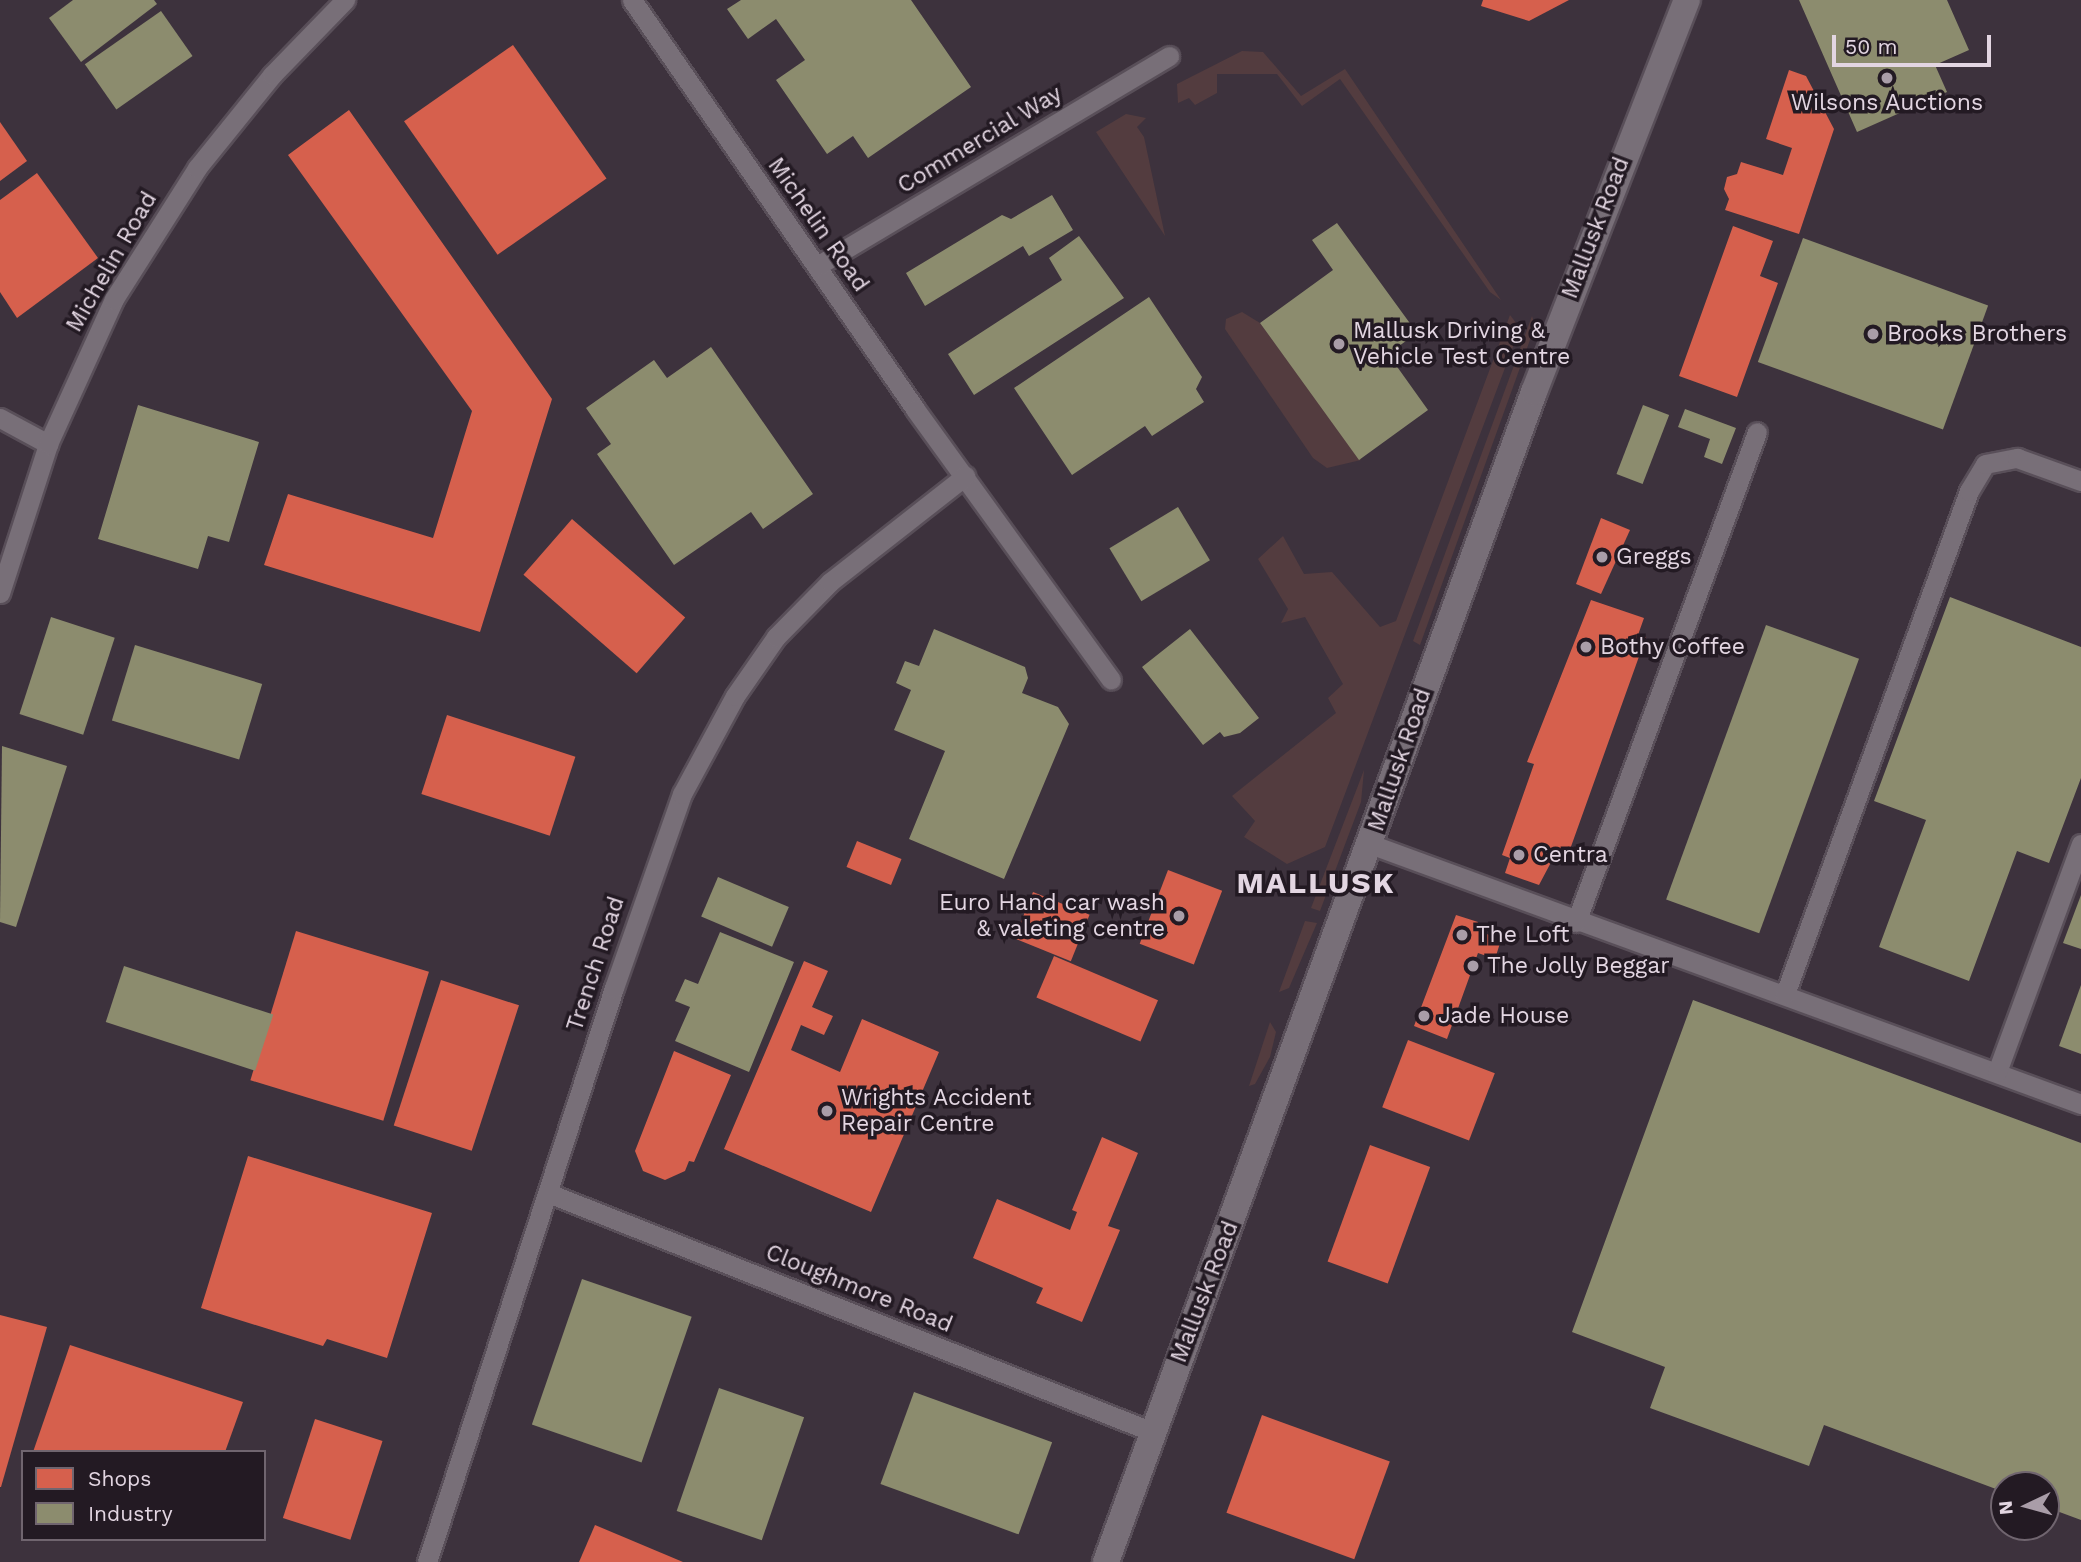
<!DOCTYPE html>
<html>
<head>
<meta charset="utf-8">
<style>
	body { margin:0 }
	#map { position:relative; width:2081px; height:1562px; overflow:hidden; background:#3d323d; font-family:"Work Sans",sans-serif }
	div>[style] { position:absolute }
	.green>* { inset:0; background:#533c3f }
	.shops>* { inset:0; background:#d6604d; transform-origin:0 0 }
	.industry>* { inset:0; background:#8c8c6e; transform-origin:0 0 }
	.roads { filter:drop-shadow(2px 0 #594f59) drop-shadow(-2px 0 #594f59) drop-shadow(0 2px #594f59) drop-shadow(0 -2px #594f59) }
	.street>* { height:19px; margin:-9.5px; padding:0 9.5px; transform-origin:9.5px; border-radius:9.5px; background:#786f78 }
	.secondary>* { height:26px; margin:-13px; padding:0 13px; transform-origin:13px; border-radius:13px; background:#786f78 }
	.dots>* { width:19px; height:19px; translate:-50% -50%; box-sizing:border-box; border:4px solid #231a23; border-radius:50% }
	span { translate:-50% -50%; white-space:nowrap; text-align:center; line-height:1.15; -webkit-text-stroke:7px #231a23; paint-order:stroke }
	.poi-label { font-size:23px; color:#e3d6e2 }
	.left { translate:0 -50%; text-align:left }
	.right { translate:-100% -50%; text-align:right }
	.street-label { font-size:23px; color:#e3d6e2 }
	.district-label { font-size:30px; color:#e3d6e2; font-weight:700; letter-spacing:2px }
	.legend { position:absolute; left:21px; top:1450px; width:245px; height:91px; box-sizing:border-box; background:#231a23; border:2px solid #70656f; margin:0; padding:9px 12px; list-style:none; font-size:21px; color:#e3d6e2 }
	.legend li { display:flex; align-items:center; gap:14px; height:35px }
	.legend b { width:35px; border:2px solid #70656f }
	.north { position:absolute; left:1990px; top:1471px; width:70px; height:70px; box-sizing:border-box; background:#231a23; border:2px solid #70656f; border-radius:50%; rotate:265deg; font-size:19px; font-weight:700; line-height:28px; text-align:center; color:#e3d6e2 }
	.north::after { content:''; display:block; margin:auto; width:24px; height:32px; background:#a99da8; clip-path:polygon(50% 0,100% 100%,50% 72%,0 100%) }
	.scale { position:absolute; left:1832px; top:35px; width:159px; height:32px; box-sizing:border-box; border:4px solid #e3d6e2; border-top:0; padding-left:9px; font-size:21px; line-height:24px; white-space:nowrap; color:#e3d6e2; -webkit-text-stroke:5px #231a23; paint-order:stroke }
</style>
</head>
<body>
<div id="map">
	<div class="green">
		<i style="clip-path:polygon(1242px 51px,1263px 52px,1301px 96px,1345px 69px,1501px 300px,1490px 292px,1340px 79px,1302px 106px,1277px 74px,1217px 74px,1217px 93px,1195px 105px,1189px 98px,1178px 103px,1177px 84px)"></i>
		<i style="clip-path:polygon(1126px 114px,1146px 118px,1137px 127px,1144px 137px,1165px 236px,1096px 132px)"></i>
		<i style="clip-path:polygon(1242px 312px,1260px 323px,1361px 460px,1327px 468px,1313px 458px,1225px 329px,1226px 319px)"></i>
		<i style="clip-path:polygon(1510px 315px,1520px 328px,1325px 847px,1287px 864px,1244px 837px,1255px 821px,1232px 796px,1336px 713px,1328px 698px,1343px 684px,1305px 617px,1281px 623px,1288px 609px,1258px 559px,1283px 536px,1304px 574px,1332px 572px,1380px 627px,1396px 621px)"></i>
		<i style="clip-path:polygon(1532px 316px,1535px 326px,1420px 645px,1413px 641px)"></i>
		<i style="clip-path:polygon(1364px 770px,1361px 802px,1320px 911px,1311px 908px)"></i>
		<i style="clip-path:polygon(1305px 921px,1317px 923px,1289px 988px,1279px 992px)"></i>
		<i style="clip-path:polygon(1270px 1022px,1276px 1032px,1270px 1057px,1255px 1084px,1249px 1086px)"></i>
	</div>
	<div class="shops">
		<i style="clip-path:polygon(1483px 0,1569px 0,1529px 21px,1481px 6px)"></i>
		<i style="left:513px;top:45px;width:163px;height:133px;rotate:55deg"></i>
		<i style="clip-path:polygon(1789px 70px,1806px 76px,1834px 129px,1799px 234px,1725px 210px,1729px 199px,1724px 189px,1727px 177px,1737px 174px,1741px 162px,1783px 175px,1792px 148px,1766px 139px)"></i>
		<i style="clip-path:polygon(349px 110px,552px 399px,480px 632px,264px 565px,288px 494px,433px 538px,472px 411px,288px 155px)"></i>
		<i style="clip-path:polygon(0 122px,27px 161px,0 181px)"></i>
		<i style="clip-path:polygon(37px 173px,98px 258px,17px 318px,0 292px,0 200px)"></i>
		<i style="clip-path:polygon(1733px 226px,1773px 241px,1760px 276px,1778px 283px,1737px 397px,1679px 376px)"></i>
		<i style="clip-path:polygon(1601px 518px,1630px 530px,1601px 594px,1576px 584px)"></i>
		<i style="left:572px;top:519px;width:150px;height:74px;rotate:41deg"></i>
		<i style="clip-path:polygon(1591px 600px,1644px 618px,1638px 635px,1646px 637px,1568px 855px,1557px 851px,1539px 885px,1505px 873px,1510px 858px,1502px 855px,1534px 764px,1527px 762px)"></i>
		<i style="left:447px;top:715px;width:135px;height:83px;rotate:18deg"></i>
		<i style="left:857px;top:841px;width:48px;height:28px;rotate:22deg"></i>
		<i style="left:1168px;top:870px;width:58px;height:79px;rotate:21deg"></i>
		<i style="left:1033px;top:892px;width:61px;height:50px;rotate:22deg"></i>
		<i style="clip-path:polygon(1456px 915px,1478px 922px,1475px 929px,1501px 940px,1495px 959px,1478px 953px,1447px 1039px,1414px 1026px)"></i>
		<i style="left:296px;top:931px;width:139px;height:156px;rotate:17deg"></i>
		<i style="left:1054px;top:956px;width:113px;height:45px;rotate:23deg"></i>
		<i style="clip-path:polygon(804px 961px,828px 971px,812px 1007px,833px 1016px,824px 1035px,801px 1025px,791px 1050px,840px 1072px,862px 1019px,939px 1052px,871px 1212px,724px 1149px)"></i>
		<i style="left:441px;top:980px;width:82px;height:153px;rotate:18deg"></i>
		<i style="left:1408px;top:1040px;width:93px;height:72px;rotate:21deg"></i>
		<i style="clip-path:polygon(674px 1051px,731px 1075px,694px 1162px,689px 1161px,685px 1171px,665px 1180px,643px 1171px,635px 1151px)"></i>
		<i style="clip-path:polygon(1102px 1137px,1138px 1153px,1108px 1226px,1120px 1230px,1082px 1322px,1036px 1303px,1043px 1288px,973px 1258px,997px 1199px,1070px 1230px,1077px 1212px,1072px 1210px)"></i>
		<i style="left:1370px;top:1145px;width:64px;height:124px;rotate:20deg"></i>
		<i style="clip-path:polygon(248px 1156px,432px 1213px,387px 1358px,327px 1339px,323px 1346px,201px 1308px)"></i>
		<i style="clip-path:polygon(0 1315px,47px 1327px,1px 1487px,0 1487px)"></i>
		<i style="clip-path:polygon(70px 1345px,243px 1402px,225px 1452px,33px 1452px)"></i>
		<i style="left:1262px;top:1415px;width:136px;height:104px;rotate:20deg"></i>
		<i style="left:315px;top:1419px;width:71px;height:104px;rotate:18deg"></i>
		<i style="clip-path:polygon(595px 1525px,683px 1562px,579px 1562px)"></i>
	</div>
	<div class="industry">
		<i style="clip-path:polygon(73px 0,154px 0,157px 4px,81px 62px,49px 18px)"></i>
		<i style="clip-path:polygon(741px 0,911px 0,971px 87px,868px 158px,853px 136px,827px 154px,776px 80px,805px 60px,776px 19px,748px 39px,727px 9px)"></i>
		<i style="clip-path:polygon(1799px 0,1947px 0,1969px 50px,1935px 65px,1947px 92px,1857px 132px)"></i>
		<i style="left:161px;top:11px;width:55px;height:93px;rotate:55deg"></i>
		<i style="clip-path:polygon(1052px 195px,1073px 230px,1029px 256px,1023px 246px,925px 306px,906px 273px,1002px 215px,1011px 219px)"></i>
		<i style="clip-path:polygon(1337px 223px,1417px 333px,1388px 354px,1428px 410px,1359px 460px,1260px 323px,1333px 270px,1312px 240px)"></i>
		<i style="clip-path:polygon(1079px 236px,1124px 298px,974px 395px,948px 354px,1062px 280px,1049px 258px)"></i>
		<i style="left:1803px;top:238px;width:197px;height:132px;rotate:20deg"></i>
		<i style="clip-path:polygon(1149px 297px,1202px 377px,1196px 389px,1204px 402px,1152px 436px,1145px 426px,1072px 475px,1014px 388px)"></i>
		<i style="clip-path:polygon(711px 347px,813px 494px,763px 529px,751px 512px,674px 565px,597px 454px,611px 444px,586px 408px,654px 360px,667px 378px)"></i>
		<i style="clip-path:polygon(138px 405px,259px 442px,229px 542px,208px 536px,198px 569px,98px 539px)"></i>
		<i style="left:1643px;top:405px;width:28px;height:74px;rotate:21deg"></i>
		<i style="clip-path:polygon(1685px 409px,1736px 428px,1722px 464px,1704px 457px,1710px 439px,1678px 427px)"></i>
		<i style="left:1178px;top:507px;width:62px;height:80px;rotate:59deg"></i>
		<i style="clip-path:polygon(1950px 597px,2081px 647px,2081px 778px,2049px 863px,2017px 851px,1969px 981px,1879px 947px,1926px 820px,1874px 801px)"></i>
		<i style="left:51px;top:617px;width:67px;height:102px;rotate:18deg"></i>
		<i style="left:1766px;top:625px;width:99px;height:292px;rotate:20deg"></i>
		<i style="clip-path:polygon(934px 629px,1025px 667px,1028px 678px,1022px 693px,1058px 707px,1069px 724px,1004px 879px,909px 839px,945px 751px,894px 730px,911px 690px,896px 683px,905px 661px,919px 666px)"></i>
		<i style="clip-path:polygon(1190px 629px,1259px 718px,1240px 733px,1224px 737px,1220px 732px,1203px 745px,1142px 667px)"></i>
		<i style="left:135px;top:645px;width:133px;height:79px;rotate:17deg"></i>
		<i style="clip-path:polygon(2px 746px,67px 766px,16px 927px,0 922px)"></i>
		<i style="left:718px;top:877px;width:77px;height:43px;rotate:23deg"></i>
		<i style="clip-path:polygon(2081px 895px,2081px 949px,2063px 943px)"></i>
		<i style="clip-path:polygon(720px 932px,794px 962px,749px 1072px,675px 1041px,690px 1007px,675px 1001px,685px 979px,698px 984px)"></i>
		<i style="left:124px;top:966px;width:157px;height:59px;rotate:18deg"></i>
		<i style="clip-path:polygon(2081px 985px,2081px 1054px,2059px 1046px)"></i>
		<i style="clip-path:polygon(1693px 1000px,2081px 1143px,2081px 1520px,2046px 1507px,2046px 1485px,2004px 1485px,2004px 1492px,1824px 1425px,1809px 1466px,1650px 1408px,1665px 1367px,1572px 1332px)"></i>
		<i style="left:582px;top:1279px;width:116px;height:154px;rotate:19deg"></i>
		<i style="left:719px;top:1388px;width:90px;height:130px;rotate:19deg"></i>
		<i style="left:914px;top:1392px;width:147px;height:98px;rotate:20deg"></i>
	</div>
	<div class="roads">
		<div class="street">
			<i style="left:632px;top:0;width:497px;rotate:55.3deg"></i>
			<i style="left:915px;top:409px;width:334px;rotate:54.1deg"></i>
			<i style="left:817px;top:266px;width:410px;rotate:-30.8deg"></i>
			<i style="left:0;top:418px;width:55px;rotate:28.4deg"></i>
			<i style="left:0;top:593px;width:157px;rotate:-72.1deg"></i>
			<i style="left:48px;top:444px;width:159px;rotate:-65.5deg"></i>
			<i style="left:114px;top:299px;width:155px;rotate:-57.6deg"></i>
			<i style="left:197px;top:168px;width:119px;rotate:-51.1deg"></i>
			<i style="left:272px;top:75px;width:105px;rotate:-45.8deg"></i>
			<i style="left:1370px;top:844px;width:757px;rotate:20.09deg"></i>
			<i style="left:1576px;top:922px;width:522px;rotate:-69.73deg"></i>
			<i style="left:1785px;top:994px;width:536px;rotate:-69.91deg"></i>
			<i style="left:1969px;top:491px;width:31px;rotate:-59deg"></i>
			<i style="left:1985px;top:464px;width:33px;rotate:-11deg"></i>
			<i style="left:2017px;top:458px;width:68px;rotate:19.8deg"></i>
			<i style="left:1997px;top:1072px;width:243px;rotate:-69.8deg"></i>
			<i style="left:548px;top:1193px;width:650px;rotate:21.56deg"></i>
			<i style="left:427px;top:1562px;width:604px;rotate:-71.96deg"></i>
			<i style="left:614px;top:988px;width:206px;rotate:-70.7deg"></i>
			<i style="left:682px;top:794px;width:111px;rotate:-61.6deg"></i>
			<i style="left:735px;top:696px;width:72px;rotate:-55.2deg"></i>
			<i style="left:776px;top:637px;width:77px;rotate:-45.5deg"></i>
			<i style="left:830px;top:582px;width:172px;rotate:-38.1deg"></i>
		</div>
		<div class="secondary">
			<i style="left:1106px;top:1562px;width:1246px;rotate:-69.91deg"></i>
			<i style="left:1534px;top:392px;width:421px;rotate:-68.7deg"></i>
		</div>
	</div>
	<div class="dots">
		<i style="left:1887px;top:78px;background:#a99da8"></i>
		<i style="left:1873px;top:334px;background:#a99da8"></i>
		<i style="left:1339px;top:344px;background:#a99da8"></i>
		<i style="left:1602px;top:557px;background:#a99da8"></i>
		<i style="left:1586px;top:647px;background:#a99da8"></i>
		<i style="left:1519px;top:855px;background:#a99da8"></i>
		<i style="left:1179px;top:916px;background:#a99da8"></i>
		<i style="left:1462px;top:935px;background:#a99da8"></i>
		<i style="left:1473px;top:966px;background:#a99da8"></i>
		<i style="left:1424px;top:1016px;background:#a99da8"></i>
		<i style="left:827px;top:1111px;background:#a99da8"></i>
	</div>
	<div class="poi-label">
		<span style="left:1887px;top:103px">Wilsons Auctions</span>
		<span class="left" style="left:1353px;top:344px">Mallusk Driving &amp;<br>Vehicle Test Centre</span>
		<span class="left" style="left:1887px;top:334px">Brooks Brothers</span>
		<span class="left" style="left:1616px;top:557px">Greggs</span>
		<span class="left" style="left:1600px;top:647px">Bothy Coffee</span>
		<span class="left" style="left:1533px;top:855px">Centra</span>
		<span class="right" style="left:1165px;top:916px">Euro Hand car wash<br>&amp; valeting centre</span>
		<span class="left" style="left:1476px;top:935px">The Loft</span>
		<span class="left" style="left:1487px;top:966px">The Jolly Beggar</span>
		<span class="left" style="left:1438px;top:1016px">Jade House</span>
		<span class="left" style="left:841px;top:1111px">Wrights Accident<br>Repair Centre</span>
	</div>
	<div class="street-label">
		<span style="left:980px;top:140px;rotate:-31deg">Commercial Way</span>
		<span style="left:818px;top:225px;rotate:55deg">Michelin Road</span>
		<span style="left:1596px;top:228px;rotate:-69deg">Mallusk Road</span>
		<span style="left:112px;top:262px;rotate:-60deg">Michelin Road</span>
		<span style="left:1400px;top:760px;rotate:-71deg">Mallusk Road</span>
		<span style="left:596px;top:964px;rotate:-72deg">Trench Road</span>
		<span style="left:859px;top:1289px;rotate:22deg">Cloughmore Road</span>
		<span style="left:1205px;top:1292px;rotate:-69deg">Mallusk Road</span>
	</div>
	<div class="district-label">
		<span style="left:1316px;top:883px">MALLUSK</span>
	</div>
	<ul class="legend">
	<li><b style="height:19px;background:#d6604d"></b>Shops</li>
	<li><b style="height:19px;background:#8c8c6e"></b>Industry</li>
	</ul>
	<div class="north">N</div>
	<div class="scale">50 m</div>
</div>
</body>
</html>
